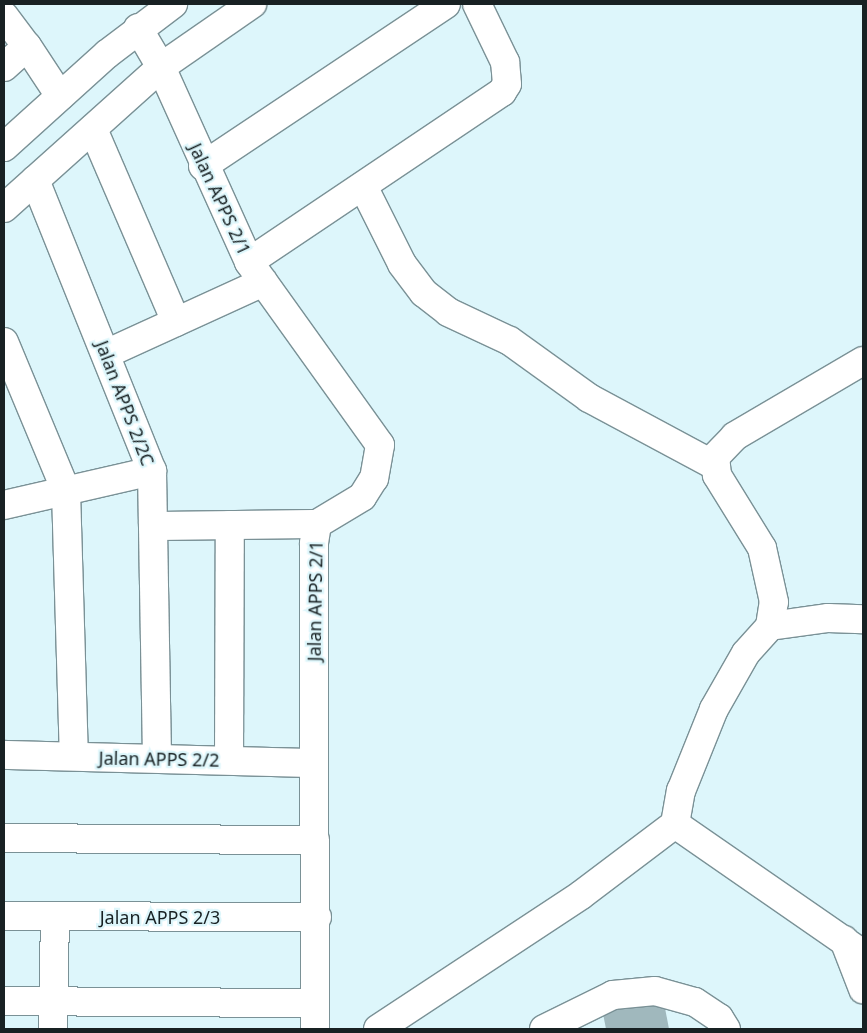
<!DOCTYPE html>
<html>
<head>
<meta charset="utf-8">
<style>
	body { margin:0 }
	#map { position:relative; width:867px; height:1033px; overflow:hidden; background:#ddf6fb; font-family:"Noto Sans",sans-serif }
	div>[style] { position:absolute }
	.building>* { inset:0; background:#a0b8bd }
	.roads { filter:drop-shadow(1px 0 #7a9196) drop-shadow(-1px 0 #7a9196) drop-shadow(0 1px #7a9196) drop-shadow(0 -1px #7a9196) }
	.minor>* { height:28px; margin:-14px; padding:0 14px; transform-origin:14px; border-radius:14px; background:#fff }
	span { translate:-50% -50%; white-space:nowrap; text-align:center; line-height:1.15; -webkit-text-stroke:4.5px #ddf6fb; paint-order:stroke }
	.street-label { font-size:18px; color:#182123 }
	.frame { position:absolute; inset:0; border:5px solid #182123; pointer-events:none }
</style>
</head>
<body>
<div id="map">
	<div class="building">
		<i style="clip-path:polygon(662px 992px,669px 1029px,606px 1029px,601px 1003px)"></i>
	</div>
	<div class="roads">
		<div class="minor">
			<i style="left:4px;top:16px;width:38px;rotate:53deg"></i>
			<i style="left:138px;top:28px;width:45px;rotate:59.5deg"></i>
			<i style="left:161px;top:67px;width:214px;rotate:65.7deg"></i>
			<i style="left:249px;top:262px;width:225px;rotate:54.4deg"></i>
			<i style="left:380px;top:445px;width:34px;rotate:100deg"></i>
			<i style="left:374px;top:478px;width:22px;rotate:122deg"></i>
			<i style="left:362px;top:497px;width:52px;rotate:149deg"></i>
			<i style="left:317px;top:524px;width:20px;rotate:99deg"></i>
			<i style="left:314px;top:544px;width:485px;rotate:89.9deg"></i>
			<i style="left:4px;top:67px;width:31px;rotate:-42deg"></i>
			<i style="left:27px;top:46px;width:60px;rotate:56.6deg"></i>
			<i style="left:93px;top:129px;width:210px;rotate:66.7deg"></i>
			<i style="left:4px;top:147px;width:139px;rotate:-42.1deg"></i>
			<i style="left:107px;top:54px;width:83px;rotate:-37.1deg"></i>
			<i style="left:203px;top:166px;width:292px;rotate:-33.7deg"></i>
			<i style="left:35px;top:180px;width:314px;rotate:68.1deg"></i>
			<i style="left:152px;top:471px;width:287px;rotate:89deg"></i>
			<i style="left:363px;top:186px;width:87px;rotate:63.4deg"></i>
			<i style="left:402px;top:264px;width:36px;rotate:53deg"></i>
			<i style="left:424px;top:293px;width:31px;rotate:38deg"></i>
			<i style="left:448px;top:312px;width:68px;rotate:25.1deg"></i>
			<i style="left:510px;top:341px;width:97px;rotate:35.8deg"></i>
			<i style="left:589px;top:398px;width:142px;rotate:28.2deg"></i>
			<i style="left:4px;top:208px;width:211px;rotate:-41.9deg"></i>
			<i style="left:161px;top:67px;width:111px;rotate:-34.7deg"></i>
			<i style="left:249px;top:262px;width:305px;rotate:-33.9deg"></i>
			<i style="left:502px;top:92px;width:9px;rotate:-58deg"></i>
			<i style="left:507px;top:84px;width:22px;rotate:-95deg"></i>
			<i style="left:505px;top:62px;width:64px;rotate:-115.8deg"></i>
			<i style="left:4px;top:342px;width:161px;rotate:67.4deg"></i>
			<i style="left:66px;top:491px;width:265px;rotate:88.3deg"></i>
			<i style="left:106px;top:354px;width:173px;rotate:-24.6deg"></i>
			<i style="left:4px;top:505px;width:152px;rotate:-12.9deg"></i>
			<i style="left:153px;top:526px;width:164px;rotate:-0.7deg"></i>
			<i style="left:770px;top:626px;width:59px;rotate:-7.9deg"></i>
			<i style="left:828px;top:618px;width:35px;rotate:2deg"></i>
			<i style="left:4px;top:755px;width:310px;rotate:1.5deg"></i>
			<i style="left:229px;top:760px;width:235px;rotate:-89.8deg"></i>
			<i style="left:675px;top:824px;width:34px;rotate:-80deg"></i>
			<i style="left:681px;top:791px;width:88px;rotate:-68.1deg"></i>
			<i style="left:714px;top:709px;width:64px;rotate:-60.3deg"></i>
			<i style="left:746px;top:653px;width:36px;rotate:-48deg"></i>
			<i style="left:770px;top:626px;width:24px;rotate:-81deg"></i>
			<i style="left:774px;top:602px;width:55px;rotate:-102.5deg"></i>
			<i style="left:762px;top:548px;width:86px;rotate:-121.7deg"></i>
			<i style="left:717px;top:475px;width:18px;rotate:-96deg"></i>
			<i style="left:715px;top:457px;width:29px;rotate:-46deg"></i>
			<i style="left:735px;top:436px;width:148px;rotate:-30.4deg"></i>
			<i style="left:4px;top:838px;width:311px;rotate:0.4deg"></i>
			<i style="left:4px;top:916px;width:313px;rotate:0.2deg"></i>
			<i style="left:844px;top:940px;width:53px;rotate:68.8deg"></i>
			<i style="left:4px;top:1001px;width:311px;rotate:0.4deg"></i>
			<i style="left:53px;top:1029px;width:112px;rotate:-89deg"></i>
			<i style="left:378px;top:1029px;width:243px;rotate:-33.4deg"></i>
			<i style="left:581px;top:895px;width:118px;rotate:-37.1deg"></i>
			<i style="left:675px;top:824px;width:229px;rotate:34.7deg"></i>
			<i style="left:544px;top:1029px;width:77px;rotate:-26.2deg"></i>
			<i style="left:613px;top:995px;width:42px;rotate:-5.4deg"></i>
			<i style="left:655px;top:991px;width:41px;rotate:15.4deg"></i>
			<i style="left:695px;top:1002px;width:29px;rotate:34deg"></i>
			<i style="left:719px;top:1018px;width:13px;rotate:58deg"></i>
		</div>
	</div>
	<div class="street-label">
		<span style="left:220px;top:199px;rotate:65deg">Jalan APPS 2/1</span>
		<span style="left:125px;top:403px;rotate:69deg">Jalan APPS 2/2C</span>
		<span style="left:315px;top:601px;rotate:-89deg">Jalan APPS 2/1</span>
		<span style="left:159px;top:759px;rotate:1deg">Jalan APPS 2/2</span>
		<span style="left:160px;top:917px">Jalan APPS 2/3</span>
	</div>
	<div class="frame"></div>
</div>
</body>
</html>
